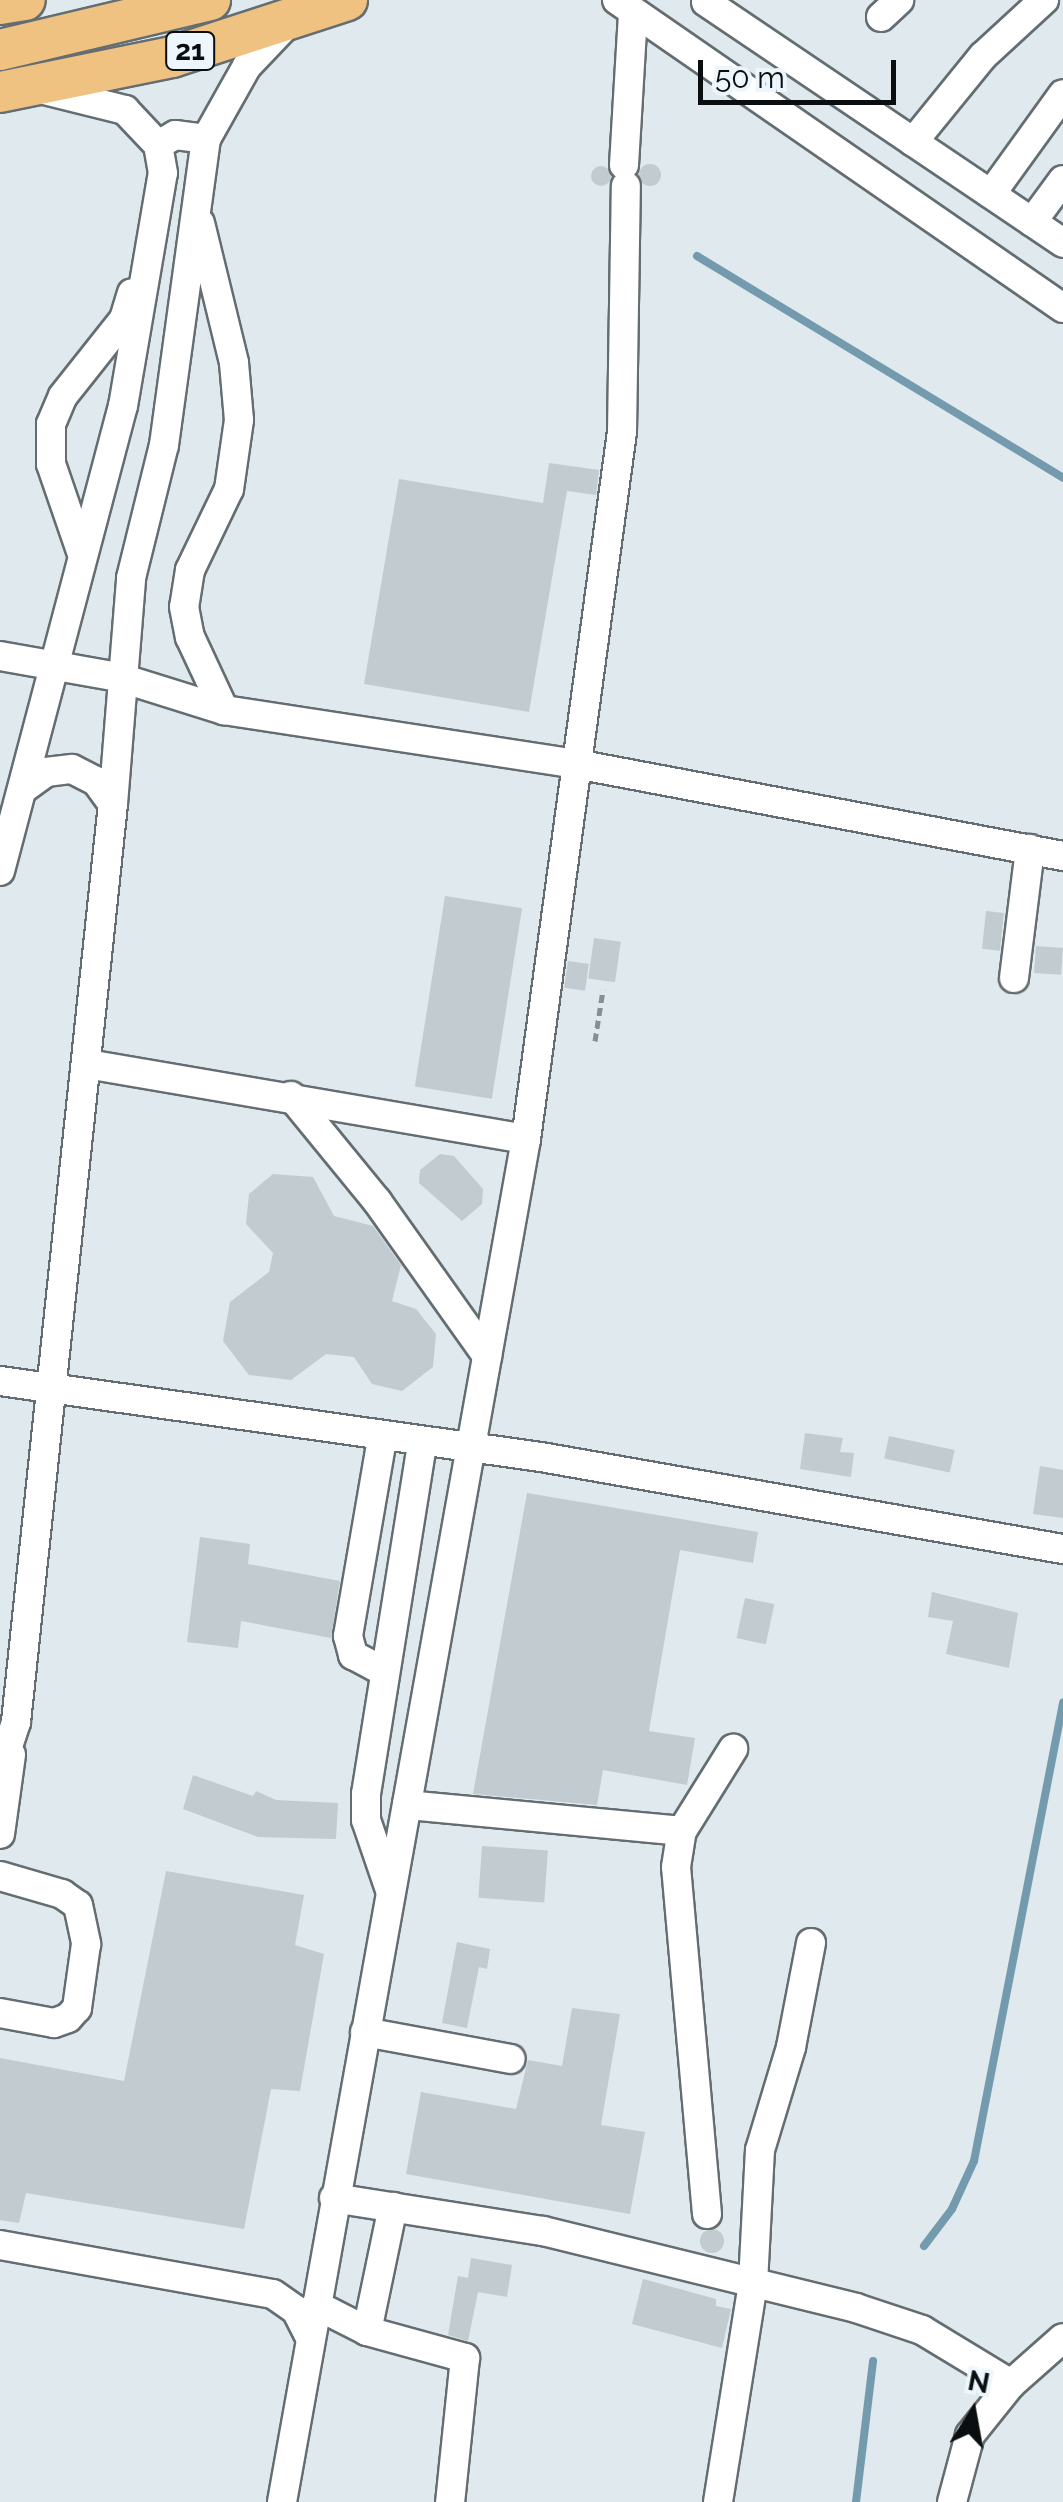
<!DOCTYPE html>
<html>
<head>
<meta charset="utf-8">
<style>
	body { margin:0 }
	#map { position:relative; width:1063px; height:2502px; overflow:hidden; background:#dfe9ee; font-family:Raleway,sans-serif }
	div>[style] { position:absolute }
	.stream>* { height:8px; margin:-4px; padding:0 4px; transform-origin:4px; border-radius:4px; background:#749aad }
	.building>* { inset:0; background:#c1cbd0; transform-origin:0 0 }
	.round { border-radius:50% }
	.path>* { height:5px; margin-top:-2.5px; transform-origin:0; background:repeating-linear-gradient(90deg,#888f93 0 8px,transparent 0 13px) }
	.roads { filter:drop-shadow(2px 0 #646d71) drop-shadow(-2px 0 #646d71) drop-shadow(0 2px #646d71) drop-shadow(0 -2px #646d71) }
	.minor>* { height:28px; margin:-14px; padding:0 14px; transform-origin:14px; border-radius:14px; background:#fff }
	.highway>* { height:40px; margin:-20px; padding:0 20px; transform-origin:20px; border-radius:20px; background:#f0c282 }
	span { translate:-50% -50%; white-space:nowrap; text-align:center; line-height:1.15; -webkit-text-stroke:8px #ecf6fc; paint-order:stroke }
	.shield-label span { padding:2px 8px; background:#ecf6fc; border:2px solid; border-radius:8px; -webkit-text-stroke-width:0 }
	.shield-label { font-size:28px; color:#0b0e10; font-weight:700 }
	.north { position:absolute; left:923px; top:2362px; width:100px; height:100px; -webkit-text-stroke:8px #ecf6fc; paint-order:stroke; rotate:11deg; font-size:28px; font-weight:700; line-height:40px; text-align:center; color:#0b0e10 }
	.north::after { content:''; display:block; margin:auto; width:35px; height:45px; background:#0b0e10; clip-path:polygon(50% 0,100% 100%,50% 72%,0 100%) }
	.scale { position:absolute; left:698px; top:60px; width:198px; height:45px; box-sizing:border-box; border:5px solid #0b0e10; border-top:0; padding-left:12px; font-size:30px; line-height:35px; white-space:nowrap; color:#0b0e10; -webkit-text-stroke:8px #ecf6fc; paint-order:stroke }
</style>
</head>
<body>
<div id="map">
	<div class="stream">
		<i style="left:697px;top:256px;width:428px;rotate:31.2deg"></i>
		<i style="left:924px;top:2246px;width:46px;rotate:-52.9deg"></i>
		<i style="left:952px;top:2209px;width:53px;rotate:-65.4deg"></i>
		<i style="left:974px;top:2161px;width:467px;rotate:-79deg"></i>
		<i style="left:856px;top:2502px;width:142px;rotate:-83.1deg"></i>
	</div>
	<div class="building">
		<i class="round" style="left:639px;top:164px;width:22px;height:22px"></i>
		<i class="round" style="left:591px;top:166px;width:20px;height:20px"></i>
		<i style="clip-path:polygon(549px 463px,599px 470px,596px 495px,567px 491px,529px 712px,364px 684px,399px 479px,543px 503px)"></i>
		<i style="left:445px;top:896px;width:78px;height:193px;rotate:9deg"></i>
		<i style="left:986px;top:911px;width:18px;height:38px;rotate:6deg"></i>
		<i style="left:594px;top:938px;width:27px;height:41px;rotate:8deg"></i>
		<i style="left:1036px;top:946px;width:27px;height:27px;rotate:4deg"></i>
		<i style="left:568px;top:961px;width:21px;height:27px;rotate:8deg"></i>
		<i style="clip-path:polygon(440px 1154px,454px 1156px,483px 1189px,482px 1204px,462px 1221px,419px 1183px,420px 1170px)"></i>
		<i style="clip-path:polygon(273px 1174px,313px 1177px,334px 1216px,373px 1226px,401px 1265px,392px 1301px,416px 1309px,436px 1334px,433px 1367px,402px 1391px,372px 1384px,354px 1357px,326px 1354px,291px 1380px,249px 1375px,223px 1341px,230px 1302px,269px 1272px,273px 1253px,246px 1224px,249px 1194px)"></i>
		<i style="clip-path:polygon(805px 1433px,843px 1438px,840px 1452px,854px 1453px,851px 1477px,800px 1469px)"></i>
		<i style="left:889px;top:1436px;width:67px;height:23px;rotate:12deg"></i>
		<i style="clip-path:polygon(1040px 1466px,1063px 1470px,1063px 1518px,1033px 1514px)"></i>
		<i style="clip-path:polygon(527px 1493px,758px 1532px,753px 1563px,680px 1550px,649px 1731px,695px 1738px,687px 1785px,603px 1770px,597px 1805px,473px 1794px)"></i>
		<i style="clip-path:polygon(200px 1537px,250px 1544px,248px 1564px,340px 1581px,331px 1638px,241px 1621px,238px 1648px,187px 1642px)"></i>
		<i style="clip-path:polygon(932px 1592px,1018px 1613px,1009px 1668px,946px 1654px,953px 1621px,928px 1617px)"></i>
		<i style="left:745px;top:1598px;width:30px;height:41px;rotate:12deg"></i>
		<i style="clip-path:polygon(193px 1775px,253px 1796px,256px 1791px,276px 1800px,338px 1803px,336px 1839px,258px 1837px,183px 1809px)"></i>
		<i style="left:482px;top:1846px;width:66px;height:52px;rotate:4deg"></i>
		<i style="clip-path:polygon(166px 1871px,304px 1895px,295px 1945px,324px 1954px,300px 2091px,271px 2089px,244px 2229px,26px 2193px,19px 2223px,0 2220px,0 2058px,124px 2081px)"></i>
		<i style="clip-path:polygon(457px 1942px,490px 1949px,487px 1969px,479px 1967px,467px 2028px,442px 2023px)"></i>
		<i style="clip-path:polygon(572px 2008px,620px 2014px,601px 2125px,645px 2132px,630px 2214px,406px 2174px,421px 2092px,516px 2109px,528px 2060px,562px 2066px)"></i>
		<i class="round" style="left:700px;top:2229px;width:24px;height:24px"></i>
		<i style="clip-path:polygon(471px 2258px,512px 2265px,507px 2297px,478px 2292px,468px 2341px,448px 2335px,458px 2276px,468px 2278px)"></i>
		<i style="clip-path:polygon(643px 2279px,716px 2299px,716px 2306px,731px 2309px,722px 2348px,632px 2324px)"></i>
	</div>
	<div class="path">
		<i style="left:595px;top:1041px;width:52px;rotate:-81.1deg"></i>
	</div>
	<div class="roads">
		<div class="minor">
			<i style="left:617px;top:0;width:542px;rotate:34.63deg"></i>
			<i style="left:706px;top:2px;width:431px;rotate:34deg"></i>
			<i style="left:881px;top:17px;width:25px;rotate:-43deg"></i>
			<i style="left:913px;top:142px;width:111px;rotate:-50.9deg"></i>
			<i style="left:983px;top:56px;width:83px;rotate:-42.6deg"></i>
			<i style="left:158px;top:145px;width:20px;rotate:-30deg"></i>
			<i style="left:175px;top:135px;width:31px;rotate:7deg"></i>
			<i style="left:624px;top:165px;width:153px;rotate:-86.6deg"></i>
			<i style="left:991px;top:194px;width:123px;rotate:-54.2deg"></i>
			<i style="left:1032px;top:222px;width:52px;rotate:-53.6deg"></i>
			<i style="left:200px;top:223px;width:144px;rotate:76.3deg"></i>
			<i style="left:234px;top:363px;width:57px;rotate:85deg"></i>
			<i style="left:239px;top:420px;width:70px;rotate:98.2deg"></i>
			<i style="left:229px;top:489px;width:90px;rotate:115.7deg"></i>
			<i style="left:190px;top:570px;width:37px;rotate:99deg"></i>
			<i style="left:184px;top:607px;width:31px;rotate:79deg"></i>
			<i style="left:190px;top:637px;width:81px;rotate:65deg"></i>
			<i style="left:82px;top:554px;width:95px;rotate:-109deg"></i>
			<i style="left:51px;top:464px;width:40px;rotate:-90deg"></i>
			<i style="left:51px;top:424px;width:30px;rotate:-67deg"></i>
			<i style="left:63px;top:396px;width:98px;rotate:-51.6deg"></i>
			<i style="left:124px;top:319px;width:27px;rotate:-73deg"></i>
			<i style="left:0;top:656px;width:120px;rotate:10.1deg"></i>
			<i style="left:118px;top:677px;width:111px;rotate:17.3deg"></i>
			<i style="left:224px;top:710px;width:356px;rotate:8.7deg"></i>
			<i style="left:576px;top:764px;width:496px;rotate:10.7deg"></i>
			<i style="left:23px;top:789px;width:29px;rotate:-36deg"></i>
			<i style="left:46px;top:772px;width:26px;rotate:-7deg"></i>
			<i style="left:72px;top:769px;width:27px;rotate:27deg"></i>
			<i style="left:96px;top:781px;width:29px;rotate:54deg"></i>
			<i style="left:0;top:871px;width:481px;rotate:-75.2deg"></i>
			<i style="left:123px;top:406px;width:236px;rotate:-80.3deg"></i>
			<i style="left:163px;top:173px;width:28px;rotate:-100deg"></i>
			<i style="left:158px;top:145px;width:48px;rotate:-133.3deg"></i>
			<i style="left:125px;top:110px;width:83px;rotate:-166.1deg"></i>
			<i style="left:1014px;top:978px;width:130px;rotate:-82.9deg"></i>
			<i style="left:87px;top:1064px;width:445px;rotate:9.7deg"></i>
			<i style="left:291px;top:1096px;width:136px;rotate:50.7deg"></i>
			<i style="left:377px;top:1201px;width:190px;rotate:54.6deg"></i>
			<i style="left:0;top:1381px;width:546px;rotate:8deg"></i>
			<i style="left:541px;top:1457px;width:530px;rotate:10deg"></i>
			<i style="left:382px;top:1439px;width:200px;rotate:99.8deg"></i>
			<i style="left:348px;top:1636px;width:20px;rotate:75deg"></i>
			<i style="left:353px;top:1655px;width:36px;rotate:28deg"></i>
			<i style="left:0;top:1771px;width:52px;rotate:-71.9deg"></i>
			<i style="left:16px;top:1722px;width:923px;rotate:-83.97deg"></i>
			<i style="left:113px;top:804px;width:227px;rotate:-85.4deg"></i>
			<i style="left:131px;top:578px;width:137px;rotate:-76.1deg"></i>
			<i style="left:164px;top:445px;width:309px;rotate:-82.2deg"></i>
			<i style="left:206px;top:139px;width:84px;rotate:-60.7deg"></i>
			<i style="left:247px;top:66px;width:59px;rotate:-46.4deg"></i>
			<i style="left:407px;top:1805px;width:276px;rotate:5.4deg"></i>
			<i style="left:0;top:1834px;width:80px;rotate:-82.1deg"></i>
			<i style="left:0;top:1876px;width:65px;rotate:16.2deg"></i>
			<i style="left:62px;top:1894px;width:19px;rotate:35deg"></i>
			<i style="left:78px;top:1905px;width:40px;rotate:78deg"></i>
			<i style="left:86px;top:1944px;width:65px;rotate:98deg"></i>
			<i style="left:77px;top:2008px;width:13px;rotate:132deg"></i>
			<i style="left:68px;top:2018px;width:15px;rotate:160deg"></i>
			<i style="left:54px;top:2023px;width:55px;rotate:-169.5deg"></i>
			<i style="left:390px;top:1890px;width:74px;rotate:-108.9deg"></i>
			<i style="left:366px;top:1820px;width:26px;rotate:-90deg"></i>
			<i style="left:366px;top:1794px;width:353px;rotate:-80.9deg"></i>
			<i style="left:365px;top:2032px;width:148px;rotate:10.5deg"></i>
			<i style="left:334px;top:2198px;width:212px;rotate:9deg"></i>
			<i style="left:543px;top:2231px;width:322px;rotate:13.8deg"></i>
			<i style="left:856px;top:2308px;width:70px;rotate:18.4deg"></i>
			<i style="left:922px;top:2330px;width:104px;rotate:31.2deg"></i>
			<i style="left:707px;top:2214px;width:348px;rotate:-95.1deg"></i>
			<i style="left:676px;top:1867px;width:36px;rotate:-81deg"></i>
			<i style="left:682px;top:1831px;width:97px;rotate:-58.1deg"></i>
			<i style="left:0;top:2245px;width:277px;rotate:10.2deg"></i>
			<i style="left:273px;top:2294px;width:28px;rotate:35deg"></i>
			<i style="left:296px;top:2310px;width:31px;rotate:63deg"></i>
			<i style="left:316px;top:2305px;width:57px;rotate:27deg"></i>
			<i style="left:367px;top:2331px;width:102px;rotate:15.4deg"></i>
			<i style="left:465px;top:2358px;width:145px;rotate:95.9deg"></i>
			<i style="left:367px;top:2331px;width:127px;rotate:-78.2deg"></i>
			<i style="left:282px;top:2502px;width:1385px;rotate:-79.85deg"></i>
			<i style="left:526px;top:1139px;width:713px;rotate:-82.27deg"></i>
			<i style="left:622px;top:432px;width:246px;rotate:-89.1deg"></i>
			<i style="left:718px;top:2502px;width:222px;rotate:-80.9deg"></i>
			<i style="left:753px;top:2283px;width:133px;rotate:-87deg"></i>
			<i style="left:760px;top:2150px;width:108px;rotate:-73.2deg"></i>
			<i style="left:791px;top:2047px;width:106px;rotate:-79.1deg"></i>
			<i style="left:952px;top:2502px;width:69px;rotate:-75deg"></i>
			<i style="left:970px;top:2435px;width:65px;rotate:-51.2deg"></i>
			<i style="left:1011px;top:2384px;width:69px;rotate:-41.5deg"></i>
		</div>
		<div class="highway">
			<i style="left:0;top:4px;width:25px;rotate:-9deg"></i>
			<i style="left:0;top:50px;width:216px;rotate:-13.4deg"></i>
			<i style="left:0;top:92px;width:176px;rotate:-11.5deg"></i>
			<i style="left:172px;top:57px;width:184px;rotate:-18deg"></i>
		</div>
	</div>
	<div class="shield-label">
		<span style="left:190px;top:51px">21</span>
	</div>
	<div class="north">N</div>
	<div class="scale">50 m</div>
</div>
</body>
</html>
